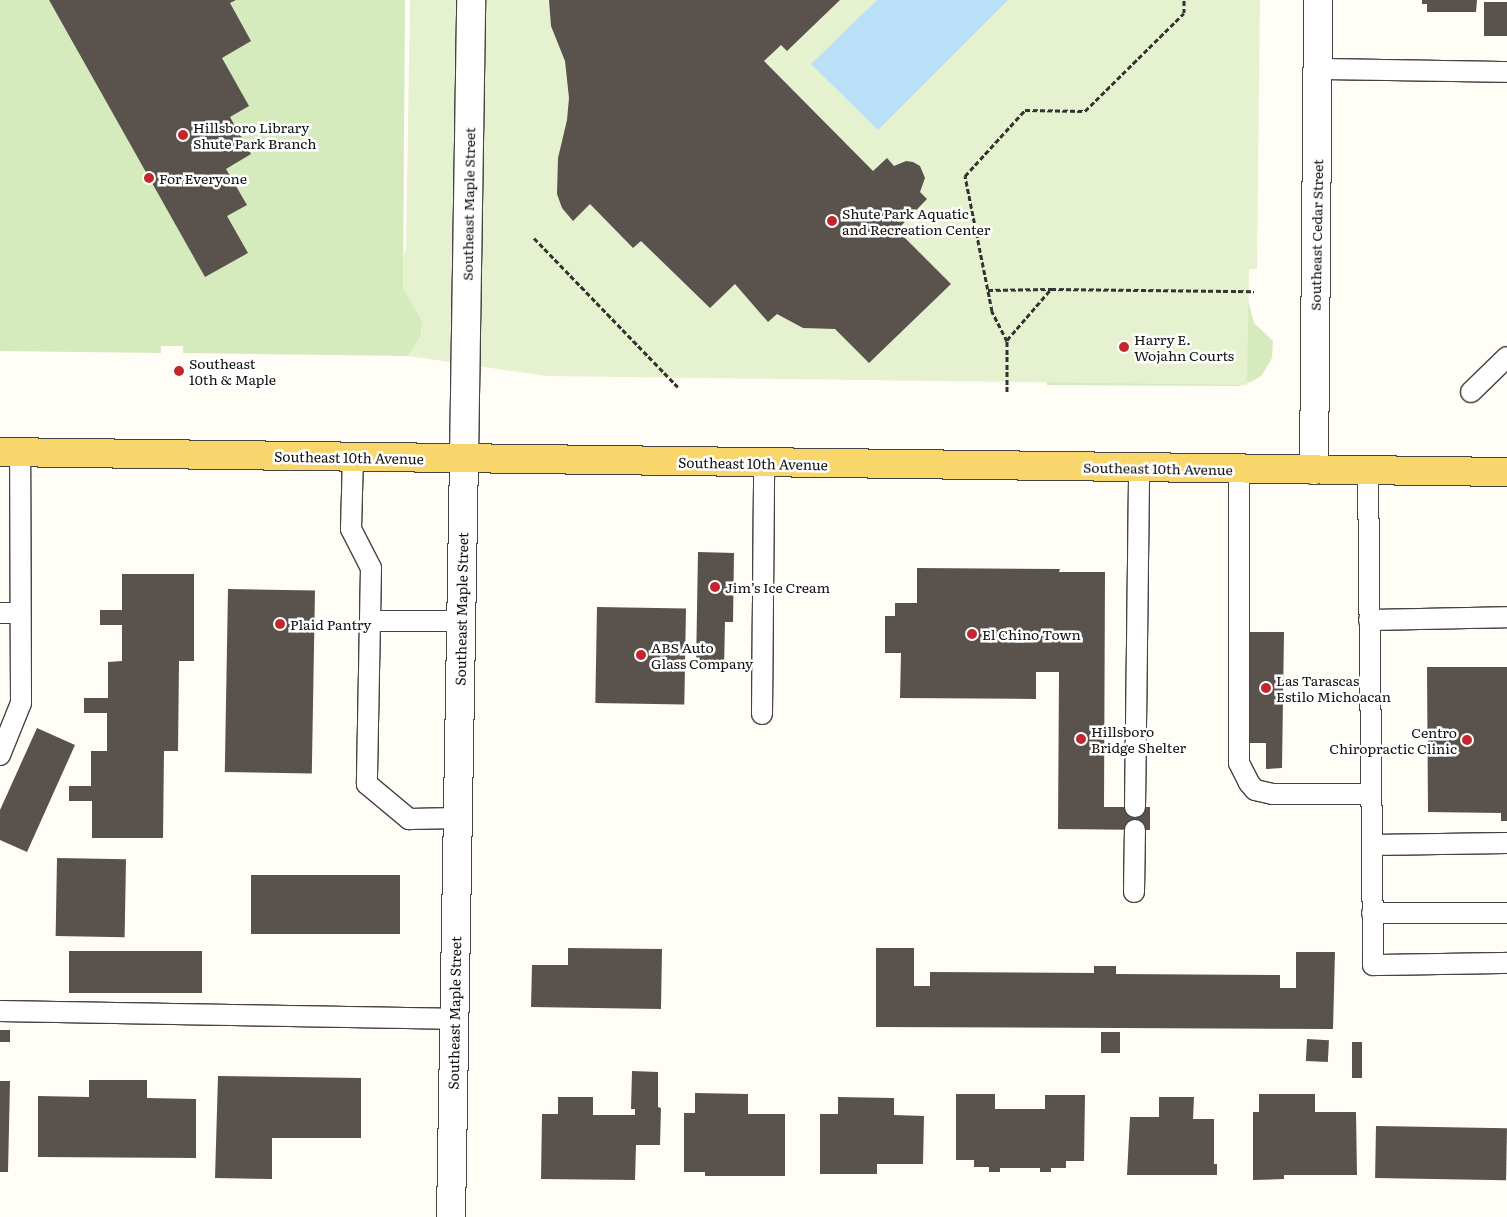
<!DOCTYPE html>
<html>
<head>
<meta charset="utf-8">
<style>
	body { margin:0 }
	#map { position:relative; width:1507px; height:1217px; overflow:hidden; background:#fffdf5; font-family:Literata,serif }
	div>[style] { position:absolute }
	.green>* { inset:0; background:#d5ebbd }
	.pitch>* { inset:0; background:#e6f2cf }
	.water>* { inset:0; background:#b9e0f7 }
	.building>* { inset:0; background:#5a524d; transform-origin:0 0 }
	.path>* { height:3px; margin-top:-1.5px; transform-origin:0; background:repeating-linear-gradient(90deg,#333 0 5px,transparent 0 7.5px) }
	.roads { filter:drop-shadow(1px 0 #444) drop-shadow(-1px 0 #444) drop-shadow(0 1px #444) drop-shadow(0 -1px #444) }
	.service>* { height:20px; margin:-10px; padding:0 10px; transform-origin:10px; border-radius:10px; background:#fff }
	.minor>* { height:28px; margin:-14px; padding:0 14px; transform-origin:14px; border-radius:14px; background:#fff }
	.tertiary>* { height:28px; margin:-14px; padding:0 14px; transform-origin:14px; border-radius:14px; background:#fff }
	.primary>* { height:28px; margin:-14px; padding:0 14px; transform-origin:14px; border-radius:14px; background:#f9d66b }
	.dots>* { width:14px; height:14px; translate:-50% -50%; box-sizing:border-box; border:2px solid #fff; border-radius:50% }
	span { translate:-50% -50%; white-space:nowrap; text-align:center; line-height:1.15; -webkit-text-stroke:5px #fff; paint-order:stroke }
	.poi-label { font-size:14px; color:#111 }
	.left { translate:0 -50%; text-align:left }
	.right { translate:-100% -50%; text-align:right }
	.street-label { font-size:14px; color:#111 }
</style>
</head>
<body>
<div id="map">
	<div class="green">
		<i style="clip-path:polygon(0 0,405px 0,403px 288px,422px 320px,421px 336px,408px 356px,183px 353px,183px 346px,161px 346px,161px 353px,0 351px)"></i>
		<i style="clip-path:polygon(1247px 296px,1254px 323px,1273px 341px,1272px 358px,1262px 375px,1255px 380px,1239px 386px,1047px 385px,1047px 369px)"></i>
	</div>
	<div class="pitch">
		<i style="clip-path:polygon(410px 0,1260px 0,1257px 269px,1249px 269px,1247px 385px,547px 376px,408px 356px,421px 336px,422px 320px,403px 289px,403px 257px,406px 249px)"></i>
	</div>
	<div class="water">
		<i style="clip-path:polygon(877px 0,1008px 0,878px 130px,811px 64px)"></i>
	</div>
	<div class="building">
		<i style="clip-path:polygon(49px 0,236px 0,230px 3px,251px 41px,222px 58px,249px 106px,230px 117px,251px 154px,226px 169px,247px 205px,227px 216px,248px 253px,205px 277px)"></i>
		<i style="clip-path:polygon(549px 0,840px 0,787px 51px,781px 45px,764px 61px,873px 171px,887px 158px,894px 166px,906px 161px,913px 162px,920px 166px,925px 178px,920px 192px,927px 199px,897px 230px,951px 284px,869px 363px,835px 329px,803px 328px,777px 314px,768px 322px,735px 284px,710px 308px,641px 241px,633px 248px,590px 204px,573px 221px,562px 208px,557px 194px,558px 158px,567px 120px,569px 98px,565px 61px,551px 26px)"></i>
		<i style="clip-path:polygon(1422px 0,1477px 0,1476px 12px,1427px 12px,1427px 4px,1422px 4px)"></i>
		<i style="left:1484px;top:2px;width:23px;height:34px"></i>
		<i style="clip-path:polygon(698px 552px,734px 553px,733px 622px,725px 622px,724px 668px,696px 667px)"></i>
		<i style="clip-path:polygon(917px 568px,1060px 569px,1059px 572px,1105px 572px,1104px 807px,1150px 807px,1150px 830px,1058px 829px,1059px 672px,1036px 672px,1036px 699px,900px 698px,901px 653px,885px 653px,885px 616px,895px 616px,895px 603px,917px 603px)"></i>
		<i style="clip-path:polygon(122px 574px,194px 574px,194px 661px,179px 661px,178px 751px,164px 751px,163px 838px,92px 838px,92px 801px,69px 801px,69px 786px,91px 786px,91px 751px,107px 751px,107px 713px,84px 713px,84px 698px,108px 698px,108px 662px,122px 661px,122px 625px,100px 625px,100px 610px,122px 610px)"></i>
		<i style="left:228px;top:589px;width:87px;height:183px;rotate:1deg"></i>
		<i style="left:597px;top:607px;width:89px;height:96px;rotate:1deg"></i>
		<i style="clip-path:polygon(1249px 632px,1284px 632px,1282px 768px,1266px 769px,1266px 743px,1248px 743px)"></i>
		<i style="clip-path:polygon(1427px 667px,1507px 667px,1507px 821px,1501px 821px,1501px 813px,1428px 812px)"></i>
		<i style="clip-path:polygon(37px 728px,75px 745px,27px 852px,0 840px,0 810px)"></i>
		<i style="left:57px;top:858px;width:69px;height:78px;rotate:1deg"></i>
		<i style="left:251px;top:875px;width:149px;height:59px"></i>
		<i style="clip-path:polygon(568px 948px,662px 949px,661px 1009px,531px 1007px,532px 965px,568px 965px)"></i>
		<i style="clip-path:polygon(876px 948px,914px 948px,914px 986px,930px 986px,930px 972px,1094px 973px,1094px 966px,1116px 966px,1116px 974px,1280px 975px,1280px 988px,1296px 988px,1296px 952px,1335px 952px,1333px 1029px,876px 1027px)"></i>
		<i style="left:69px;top:951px;width:133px;height:42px"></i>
		<i style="left:0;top:1030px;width:10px;height:12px"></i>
		<i style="left:1101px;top:1032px;width:19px;height:21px"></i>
		<i style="left:1307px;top:1039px;width:22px;height:22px;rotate:3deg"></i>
		<i style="left:1352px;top:1042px;width:10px;height:36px"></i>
		<i style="clip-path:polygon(632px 1071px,658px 1072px,658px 1107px,661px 1108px,660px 1145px,636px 1145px,635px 1180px,541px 1179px,542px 1114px,558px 1114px,558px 1097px,593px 1097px,593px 1115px,635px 1115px,635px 1109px,631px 1109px)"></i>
		<i style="clip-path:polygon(218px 1076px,361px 1078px,361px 1138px,272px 1138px,272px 1179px,215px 1178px)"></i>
		<i style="clip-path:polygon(89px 1080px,147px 1080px,147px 1098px,196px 1099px,196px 1158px,38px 1157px,38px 1096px,89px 1097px)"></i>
		<i style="clip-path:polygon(0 1081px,10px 1081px,8px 1172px,0 1172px)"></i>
		<i style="clip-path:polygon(695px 1093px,748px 1094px,748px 1114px,785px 1114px,785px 1176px,705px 1176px,705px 1172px,684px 1172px,684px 1113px,695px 1113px)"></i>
		<i style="clip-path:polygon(956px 1094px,995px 1094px,995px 1109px,1045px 1109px,1045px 1095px,1085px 1095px,1084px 1161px,1066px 1161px,1066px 1168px,1051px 1168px,1051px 1172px,1040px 1172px,1040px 1168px,1000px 1168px,1000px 1172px,989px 1172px,989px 1167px,974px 1167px,974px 1160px,956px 1160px)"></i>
		<i style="clip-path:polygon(1259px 1094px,1315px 1094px,1315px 1112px,1356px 1112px,1357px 1175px,1284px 1175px,1284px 1179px,1253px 1180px,1253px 1112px,1259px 1112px)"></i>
		<i style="clip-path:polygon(838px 1097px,894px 1098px,894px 1115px,924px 1116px,923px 1164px,877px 1164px,877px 1174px,820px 1174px,820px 1114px,838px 1114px)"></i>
		<i style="clip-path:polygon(1159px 1097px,1194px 1097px,1193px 1119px,1214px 1119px,1214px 1164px,1217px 1164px,1217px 1175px,1127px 1175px,1130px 1117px,1159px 1117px)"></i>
		<i style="left:1376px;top:1126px;width:131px;height:52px;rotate:1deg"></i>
	</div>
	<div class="path">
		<i style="left:534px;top:238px;width:207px;rotate:46deg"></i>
		<i style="left:988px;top:290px;width:63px;rotate:-0.9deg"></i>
		<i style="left:1007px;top:340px;width:67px;rotate:-49.2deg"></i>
		<i style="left:1051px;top:289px;width:203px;rotate:0.6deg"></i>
		<i style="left:1007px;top:392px;width:51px;rotate:-90deg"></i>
		<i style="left:1007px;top:341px;width:34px;rotate:-117deg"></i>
		<i style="left:992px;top:311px;width:138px;rotate:-101.3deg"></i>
		<i style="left:965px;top:176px;width:89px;rotate:-47.7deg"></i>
		<i style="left:1025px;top:110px;width:60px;rotate:1deg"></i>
		<i style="left:1085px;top:111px;width:139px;rotate:-44.7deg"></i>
		<i style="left:1184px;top:13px;width:13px;rotate:-90deg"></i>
	</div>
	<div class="roads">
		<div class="service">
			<i style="left:1318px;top:69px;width:189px;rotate:0.9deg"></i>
			<i style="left:1471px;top:392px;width:50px;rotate:-44.2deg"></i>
			<i style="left:353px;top:457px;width:72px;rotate:91.6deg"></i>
			<i style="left:351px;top:529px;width:44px;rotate:62.9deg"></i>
			<i style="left:371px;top:568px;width:216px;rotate:91.1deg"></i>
			<i style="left:367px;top:784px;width:55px;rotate:39.8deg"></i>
			<i style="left:409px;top:819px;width:49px;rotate:-1.2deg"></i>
			<i style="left:1239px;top:469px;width:294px;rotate:90deg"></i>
			<i style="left:1239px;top:763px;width:22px;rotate:63deg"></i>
			<i style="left:1249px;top:783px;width:9px;rotate:49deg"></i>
			<i style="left:1255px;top:790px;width:17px;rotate:13deg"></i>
			<i style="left:1272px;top:794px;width:99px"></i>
			<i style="left:1368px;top:470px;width:495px;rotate:89.4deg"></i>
			<i style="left:1373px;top:965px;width:134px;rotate:-0.9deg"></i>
			<i style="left:0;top:613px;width:20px"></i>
			<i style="left:1369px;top:620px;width:138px;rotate:-1.2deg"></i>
			<i style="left:371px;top:621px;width:90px"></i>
			<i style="left:762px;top:714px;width:251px;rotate:-89.5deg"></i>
			<i style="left:0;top:755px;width:56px;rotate:-68deg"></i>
			<i style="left:21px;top:703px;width:251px;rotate:-90.2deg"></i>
			<i style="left:1135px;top:807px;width:340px;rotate:-89.3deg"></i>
			<i style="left:1372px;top:845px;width:135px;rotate:-0.8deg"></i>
			<i style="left:1134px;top:892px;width:62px;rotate:-89.1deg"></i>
			<i style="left:1372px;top:913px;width:135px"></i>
			<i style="left:0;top:1011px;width:454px;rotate:1deg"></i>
		</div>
		<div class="minor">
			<i style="left:464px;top:459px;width:459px;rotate:-89.1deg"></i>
			<i style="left:1314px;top:470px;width:470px;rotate:-89.5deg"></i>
		</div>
		<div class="tertiary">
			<i style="left:451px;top:1217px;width:758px;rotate:-89.02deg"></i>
		</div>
		<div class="primary">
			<i style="left:0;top:452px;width:1507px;rotate:0.76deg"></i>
		</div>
	</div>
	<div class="dots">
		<i style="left:183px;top:135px;background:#c4262e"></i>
		<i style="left:149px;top:178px;background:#c4262e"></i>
		<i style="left:832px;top:221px;background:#c4262e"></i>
		<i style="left:1124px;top:347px;background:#c4262e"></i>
		<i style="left:179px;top:371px;background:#c4262e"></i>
		<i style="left:715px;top:587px;background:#c4262e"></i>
		<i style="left:280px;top:624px;background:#c4262e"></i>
		<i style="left:972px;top:634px;background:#c4262e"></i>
		<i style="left:641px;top:655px;background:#c4262e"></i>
		<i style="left:1266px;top:688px;background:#c4262e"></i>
		<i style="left:1081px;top:739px;background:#c4262e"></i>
		<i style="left:1467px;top:740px;background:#c4262e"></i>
	</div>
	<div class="poi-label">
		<span class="left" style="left:193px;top:135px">Hillsboro Library<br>Shute Park Branch</span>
		<span class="left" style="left:159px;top:178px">For Everyone</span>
		<span class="left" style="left:842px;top:221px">Shute Park Aquatic<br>and Recreation Center</span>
		<span class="left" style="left:1134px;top:347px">Harry E.<br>Wojahn Courts</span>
		<span class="left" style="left:189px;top:371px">Southeast<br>10th &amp; Maple</span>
		<span class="left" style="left:725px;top:587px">Jim’s Ice Cream</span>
		<span class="left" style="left:290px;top:624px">Plaid Pantry</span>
		<span class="left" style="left:982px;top:634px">El Chino Town</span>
		<span class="left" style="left:651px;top:655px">ABS Auto<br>Glass Company</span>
		<span class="left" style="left:1276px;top:688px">Las Tarascas<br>Estilo Michoacan</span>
		<span class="left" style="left:1091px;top:739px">Hillsboro<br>Bridge Shelter</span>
		<span class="right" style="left:1457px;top:740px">Centro<br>Chiropractic Clinic</span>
	</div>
	<div class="street-label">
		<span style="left:468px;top:204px;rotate:-89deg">Southeast Maple Street</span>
		<span style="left:1316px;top:235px;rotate:-89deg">Southeast Cedar Street</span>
		<span style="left:349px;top:457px;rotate:1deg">Southeast 10th Avenue</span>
		<span style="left:753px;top:463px;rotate:1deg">Southeast 10th Avenue</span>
		<span style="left:1158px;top:468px;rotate:1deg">Southeast 10th Avenue</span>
		<span style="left:461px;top:609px;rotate:-89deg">Southeast Maple Street</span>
		<span style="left:454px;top:1013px;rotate:-89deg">Southeast Maple Street</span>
	</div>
</div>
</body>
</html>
